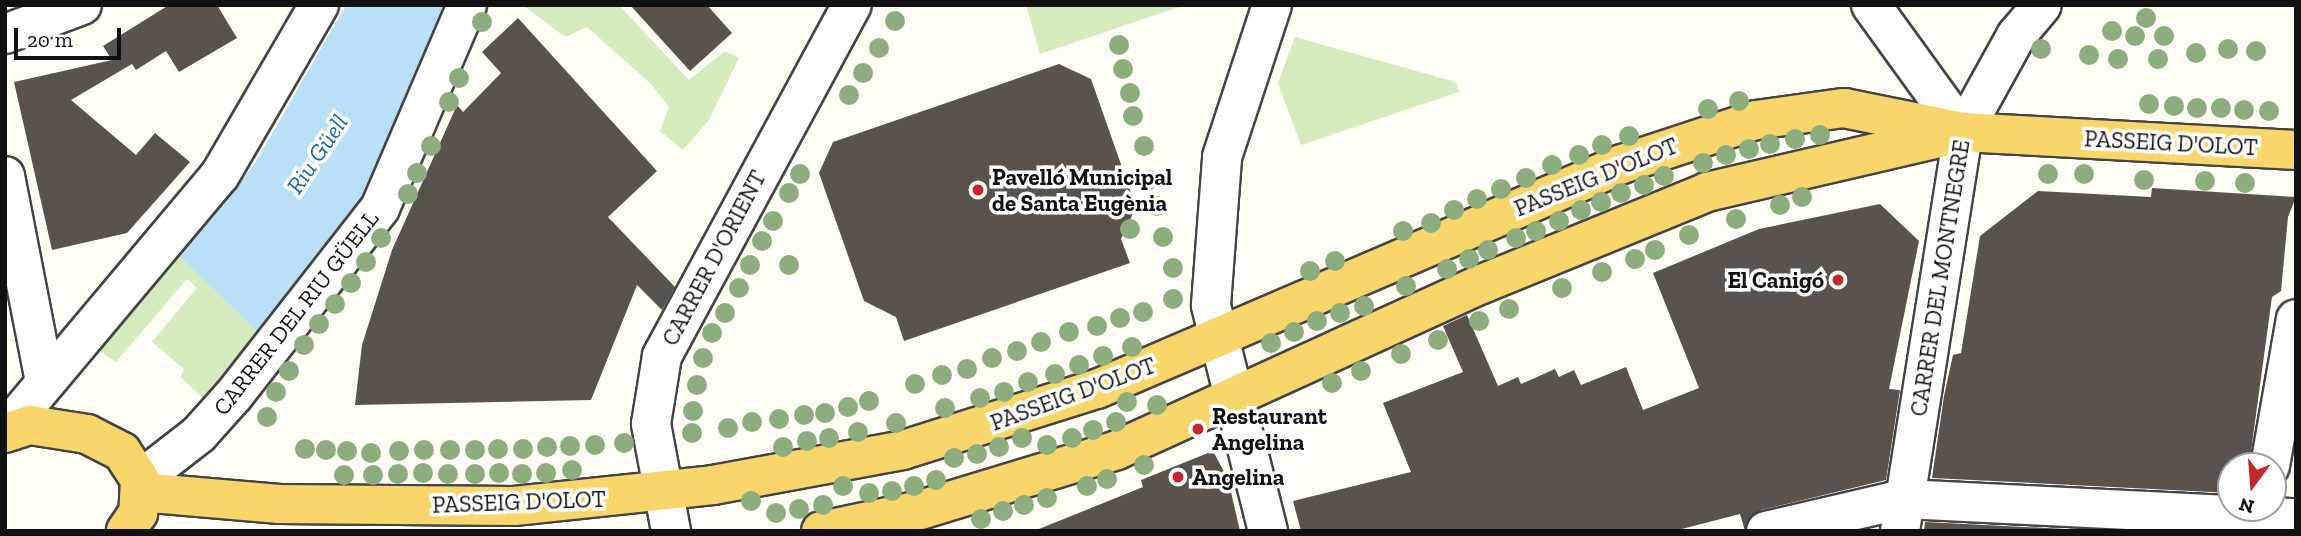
<!DOCTYPE html>
<html>
<head>
<meta charset="utf-8">
<style>
	body { margin:0 }
	#map { position:relative; width:2301px; height:536px; overflow:hidden; background:#fffdf5; font-family:"Zilla Slab",serif }
	div>[style] { position:absolute }
	.green>* { inset:0; background:#d5ebbd }
	.water>* { inset:0; background:#b9e0f7 }
	.building>* { inset:0; background:#5a524d }
	.roads { filter:drop-shadow(2px 0 #444) drop-shadow(-2px 0 #444) drop-shadow(0 2px #444) drop-shadow(0 -2px #444) }
	.minor>* { height:38px; margin:-19px; padding:0 19px; transform-origin:19px; border-radius:19px; background:#fff }
	.major>* { height:38px; margin:-19px; padding:0 19px; transform-origin:19px; border-radius:19px; background:#f9d66b }
	.trees>* { width:20px; height:20px; margin:-10px; border-radius:50%; background:#8dad7f }
	.dots>* { width:19px; height:19px; translate:-50% -50%; box-sizing:border-box; border:4px solid #fff; border-radius:50% }
	span { translate:-50% -50%; white-space:nowrap; text-align:center; line-height:1.15; -webkit-text-stroke:7px #fff; paint-order:stroke }
	.street-label { font-size:23px; color:#111 }
	.poi-label { font-size:23px; color:#111; font-weight:700 }
	.left { translate:0 -50%; text-align:left }
	.right { translate:-100% -50%; text-align:right }
	.water-label { font-size:24px; color:#1768a6; font-style:italic }
	.frame { position:absolute; inset:0; border:7px solid #111; pointer-events:none }
	.north { position:absolute; left:2217px; top:452px; width:70px; height:70px; box-sizing:border-box; background:#fff; border:2px solid #a0a0a0; border-radius:50%; rotate:196deg; font-size:19px; font-weight:700; line-height:28px; text-align:center; color:#111 }
	.north::after { content:''; display:block; margin:auto; width:24px; height:32px; background:#c4262e; clip-path:polygon(50% 0,100% 100%,50% 72%,0 100%) }
	.scale { position:absolute; left:14px; top:28px; width:107px; height:32px; box-sizing:border-box; border:4px solid #111; border-top:0; padding-left:9px; font-size:21px; line-height:24px; white-space:nowrap; color:#111; -webkit-text-stroke:5px #fff; paint-order:stroke }
</style>
</head>
<body>
<div id="map">
	<div class="green">
		<i style="clip-path:polygon(523px 5px,619px 5px,689px 80px,725px 51px,739px 58px,709px 120px,683px 150px,660px 131px,669px 107px,651px 84px,587px 27px,565px 37px)"></i>
		<i style="clip-path:polygon(1026px 5px,1185px 5px,1040px 54px)"></i>
		<i style="clip-path:polygon(1295px 37px,1456px 82px,1459px 92px,1301px 145px,1278px 83px)"></i>
		<i style="clip-path:polygon(179px 256px,264px 338px,205px 400px,180px 377px,184px 369px,152px 342px,197px 288px,187px 279px,116px 362px,100px 351px)"></i>
	</div>
	<div class="water">
		<i style="clip-path:polygon(346px 5px,450px 5px,364px 200px,264px 338px,179px 256px,254px 165px)"></i>
	</div>
	<div class="building">
		<i style="clip-path:polygon(169px 5px,217px 5px,237px 38px,179px 72px,166px 51px,136px 70px,132px 64px,71px 100px,136px 155px,155px 133px,190px 162px,127px 233px,52px 250px,14px 82px,112px 60px,103px 46px)"></i>
		<i style="clip-path:polygon(630px 5px,707px 5px,732px 33px,690px 71px)"></i>
		<i style="clip-path:polygon(518px 18px,657px 171px,608px 217px,675px 287px,662px 310px,637px 285px,591px 400px,355px 405px,362px 345px,392px 250px,457px 105px,463px 112px,501px 73px,482px 52px)"></i>
		<i style="clip-path:polygon(1059px 64px,1091px 79px,1136px 207px,1121px 239px,1130px 263px,904px 341px,896px 317px,864px 301px,819px 173px,833px 142px)"></i>
		<i style="clip-path:polygon(2152px 188px,2296px 197px,2288px 217px,2281px 291px,2272px 297px,2249px 466px,2231px 466px,2231px 493px,1932px 478px,1944px 396px,1953px 355px,1961px 353px,1980px 236px,2038px 191px,2151px 197px)"></i>
		<i style="clip-path:polygon(1880px 204px,1919px 241px,1889px 389px,1900px 390px,1886px 480px,1761px 510px,1751px 516px,1745px 531px,1740px 514px,1674px 531px,1301px 531px,1293px 501px,1411px 472px,1383px 403px,1463px 372px,1443px 326px,1467px 315px,1498px 386px,1518px 377px,1521px 384px,1555px 369px,1559px 377px,1574px 370px,1581px 385px,1626px 367px,1643px 410px,1699px 388px,1653px 273px,1759px 229px)"></i>
		<i style="clip-path:polygon(1213px 451px,1228px 479px,1240px 531px,1034px 531px,1143px 487px,1141px 480px)"></i>
		<i style="clip-path:polygon(1925px 522px,2107px 531px,1924px 531px)"></i>
	</div>
	<div class="roads">
		<div class="minor">
			<i style="left:1871px;top:5px;width:157px;rotate:54.1deg"></i>
			<i style="left:5px;top:34px;width:82px;rotate:-20.6deg"></i>
			<i style="left:5px;top:176px;width:210px;rotate:79deg"></i>
			<i style="left:5px;top:431px;width:334px;rotate:-50deg"></i>
			<i style="left:220px;top:175px;width:197px;rotate:-59.8deg"></i>
			<i style="left:2270px;top:466px;width:149px;rotate:-80deg"></i>
			<i style="left:140px;top:480px;width:75px;rotate:-37.9deg"></i>
			<i style="left:199px;top:434px;width:52px;rotate:-48.1deg"></i>
			<i style="left:234px;top:395px;width:237px;rotate:-52deg"></i>
			<i style="left:380px;top:208px;width:221px;rotate:-66.8deg"></i>
			<i style="left:671px;top:531px;width:109px;rotate:-100.6deg"></i>
			<i style="left:651px;top:424px;width:69px;rotate:-80.8deg"></i>
			<i style="left:662px;top:356px;width:399px;rotate:-61.6deg"></i>
			<i style="left:1268px;top:531px;width:233px;rotate:-104.2deg"></i>
			<i style="left:1211px;top:305px;width:148px;rotate:-85.7deg"></i>
			<i style="left:1222px;top:157px;width:160px;rotate:-71.8deg"></i>
			<i style="left:1766px;top:531px;width:142px;rotate:-13.1deg"></i>
			<i style="left:1904px;top:499px;width:392px;rotate:2.8deg"></i>
			<i style="left:1900px;top:531px;width:404px;rotate:-81deg"></i>
			<i style="left:1963px;top:132px;width:110px;rotate:-61.1deg"></i>
			<i style="left:2016px;top:36px;width:40px;rotate:-50deg"></i>
		</div>
		<div class="major">
			<i style="left:5px;top:433px;width:26px;rotate:-18deg"></i>
			<i style="left:30px;top:425px;width:58px;rotate:9deg"></i>
			<i style="left:87px;top:434px;width:39px;rotate:27deg"></i>
			<i style="left:122px;top:452px;width:33px;rotate:57deg"></i>
			<i style="left:140px;top:480px;width:33px;rotate:93deg"></i>
			<i style="left:138px;top:513px;width:22px;rotate:124deg"></i>
			<i style="left:140px;top:492px;width:140px;rotate:4.9deg"></i>
			<i style="left:279px;top:504px;width:235px;rotate:0.5deg"></i>
			<i style="left:514px;top:506px;width:200px;rotate:-6deg"></i>
			<i style="left:713px;top:485px;width:193px;rotate:-10.4deg"></i>
			<i style="left:903px;top:450px;width:203px;rotate:-17.5deg"></i>
			<i style="left:1097px;top:389px;width:571px;rotate:-23.2deg"></i>
			<i style="left:1622px;top:164px;width:141px;rotate:-18.2deg"></i>
			<i style="left:1756px;top:120px;width:89px;rotate:-7.8deg"></i>
			<i style="left:1844px;top:108px;width:121px;rotate:11.4deg"></i>
			<i style="left:1963px;top:132px;width:333px;rotate:3.1deg"></i>
			<i style="left:821px;top:531px;width:101px;rotate:-12deg"></i>
			<i style="left:920px;top:510px;width:206px;rotate:-16.9deg"></i>
			<i style="left:1117px;top:450px;width:401px;rotate:-24.5deg"></i>
			<i style="left:1482px;top:284px;width:243px;rotate:-22.2deg"></i>
			<i style="left:1707px;top:192px;width:247px;rotate:-13.1deg"></i>
		</div>
	</div>
	<div class="trees">
		<i style="left:2146px;top:18px"></i>
		<i style="left:895px;top:21px"></i>
		<i style="left:482px;top:22px"></i>
		<i style="left:2112px;top:31px"></i>
		<i style="left:2135px;top:36px"></i>
		<i style="left:2164px;top:36px"></i>
		<i style="left:1119px;top:45px"></i>
		<i style="left:879px;top:48px"></i>
		<i style="left:2041px;top:49px"></i>
		<i style="left:2228px;top:49px"></i>
		<i style="left:2256px;top:51px"></i>
		<i style="left:2196px;top:53px"></i>
		<i style="left:2089px;top:55px"></i>
		<i style="left:2118px;top:59px"></i>
		<i style="left:2158px;top:59px"></i>
		<i style="left:1123px;top:69px"></i>
		<i style="left:863px;top:73px"></i>
		<i style="left:459px;top:78px"></i>
		<i style="left:1130px;top:93px"></i>
		<i style="left:849px;top:95px"></i>
		<i style="left:1739px;top:101px"></i>
		<i style="left:449px;top:102px"></i>
		<i style="left:2149px;top:104px"></i>
		<i style="left:2174px;top:106px"></i>
		<i style="left:2197px;top:108px"></i>
		<i style="left:2221px;top:108px"></i>
		<i style="left:1708px;top:109px"></i>
		<i style="left:2244px;top:110px"></i>
		<i style="left:2269px;top:111px"></i>
		<i style="left:1133px;top:116px"></i>
		<i style="left:1820px;top:135px"></i>
		<i style="left:1629px;top:136px"></i>
		<i style="left:1795px;top:139px"></i>
		<i style="left:1770px;top:144px"></i>
		<i style="left:1602px;top:145px"></i>
		<i style="left:431px;top:146px"></i>
		<i style="left:1144px;top:146px"></i>
		<i style="left:1749px;top:149px"></i>
		<i style="left:1579px;top:155px"></i>
		<i style="left:1726px;top:155px"></i>
		<i style="left:1703px;top:163px"></i>
		<i style="left:1552px;top:165px"></i>
		<i style="left:417px;top:173px"></i>
		<i style="left:800px;top:174px"></i>
		<i style="left:2048px;top:174px"></i>
		<i style="left:2084px;top:174px"></i>
		<i style="left:1664px;top:176px"></i>
		<i style="left:1526px;top:178px"></i>
		<i style="left:1149px;top:180px"></i>
		<i style="left:2144px;top:180px"></i>
		<i style="left:2205px;top:181px"></i>
		<i style="left:2245px;top:183px"></i>
		<i style="left:1644px;top:185px"></i>
		<i style="left:1501px;top:189px"></i>
		<i style="left:789px;top:193px"></i>
		<i style="left:1621px;top:193px"></i>
		<i style="left:408px;top:194px"></i>
		<i style="left:1802px;top:197px"></i>
		<i style="left:1477px;top:199px"></i>
		<i style="left:1601px;top:202px"></i>
		<i style="left:1780px;top:205px"></i>
		<i style="left:1157px;top:206px"></i>
		<i style="left:1454px;top:210px"></i>
		<i style="left:1581px;top:210px"></i>
		<i style="left:1736px;top:219px"></i>
		<i style="left:773px;top:221px"></i>
		<i style="left:1559px;top:221px"></i>
		<i style="left:1431px;top:223px"></i>
		<i style="left:1130px;top:229px"></i>
		<i style="left:1403px;top:231px"></i>
		<i style="left:1536px;top:231px"></i>
		<i style="left:1689px;top:235px"></i>
		<i style="left:1163px;top:237px"></i>
		<i style="left:381px;top:238px"></i>
		<i style="left:1516px;top:238px"></i>
		<i style="left:762px;top:241px"></i>
		<i style="left:1488px;top:250px"></i>
		<i style="left:1655px;top:250px"></i>
		<i style="left:1469px;top:259px"></i>
		<i style="left:1635px;top:259px"></i>
		<i style="left:1335px;top:261px"></i>
		<i style="left:366px;top:262px"></i>
		<i style="left:750px;top:265px"></i>
		<i style="left:789px;top:265px"></i>
		<i style="left:1173px;top:268px"></i>
		<i style="left:1447px;top:269px"></i>
		<i style="left:1310px;top:271px"></i>
		<i style="left:1602px;top:272px"></i>
		<i style="left:351px;top:283px"></i>
		<i style="left:1406px;top:286px"></i>
		<i style="left:739px;top:288px"></i>
		<i style="left:1562px;top:288px"></i>
		<i style="left:1173px;top:299px"></i>
		<i style="left:335px;top:304px"></i>
		<i style="left:1364px;top:306px"></i>
		<i style="left:1509px;top:309px"></i>
		<i style="left:1143px;top:312px"></i>
		<i style="left:725px;top:313px"></i>
		<i style="left:1340px;top:313px"></i>
		<i style="left:1120px;top:318px"></i>
		<i style="left:1317px;top:321px"></i>
		<i style="left:1479px;top:321px"></i>
		<i style="left:319px;top:324px"></i>
		<i style="left:1097px;top:326px"></i>
		<i style="left:1069px;top:332px"></i>
		<i style="left:1294px;top:332px"></i>
		<i style="left:712px;top:333px"></i>
		<i style="left:1438px;top:340px"></i>
		<i style="left:1041px;top:342px"></i>
		<i style="left:1271px;top:343px"></i>
		<i style="left:304px;top:345px"></i>
		<i style="left:1132px;top:347px"></i>
		<i style="left:1017px;top:351px"></i>
		<i style="left:1401px;top:354px"></i>
		<i style="left:1103px;top:356px"></i>
		<i style="left:703px;top:358px"></i>
		<i style="left:992px;top:358px"></i>
		<i style="left:1079px;top:365px"></i>
		<i style="left:967px;top:369px"></i>
		<i style="left:289px;top:371px"></i>
		<i style="left:1361px;top:371px"></i>
		<i style="left:1055px;top:374px"></i>
		<i style="left:942px;top:375px"></i>
		<i style="left:1028px;top:382px"></i>
		<i style="left:1332px;top:383px"></i>
		<i style="left:915px;top:384px"></i>
		<i style="left:697px;top:385px"></i>
		<i style="left:276px;top:392px"></i>
		<i style="left:1004px;top:392px"></i>
		<i style="left:980px;top:398px"></i>
		<i style="left:869px;top:401px"></i>
		<i style="left:1127px;top:402px"></i>
		<i style="left:1157px;top:405px"></i>
		<i style="left:848px;top:407px"></i>
		<i style="left:945px;top:408px"></i>
		<i style="left:693px;top:411px"></i>
		<i style="left:825px;top:413px"></i>
		<i style="left:804px;top:415px"></i>
		<i style="left:267px;top:417px"></i>
		<i style="left:779px;top:419px"></i>
		<i style="left:752px;top:422px"></i>
		<i style="left:1116px;top:422px"></i>
		<i style="left:896px;top:423px"></i>
		<i style="left:728px;top:428px"></i>
		<i style="left:1093px;top:430px"></i>
		<i style="left:858px;top:432px"></i>
		<i style="left:692px;top:433px"></i>
		<i style="left:829px;top:438px"></i>
		<i style="left:1022px;top:438px"></i>
		<i style="left:1072px;top:438px"></i>
		<i style="left:807px;top:441px"></i>
		<i style="left:624px;top:443px"></i>
		<i style="left:595px;top:445px"></i>
		<i style="left:1047px;top:445px"></i>
		<i style="left:570px;top:446px"></i>
		<i style="left:547px;top:447px"></i>
		<i style="left:783px;top:447px"></i>
		<i style="left:999px;top:447px"></i>
		<i style="left:305px;top:449px"></i>
		<i style="left:498px;top:449px"></i>
		<i style="left:523px;top:449px"></i>
		<i style="left:326px;top:450px"></i>
		<i style="left:424px;top:450px"></i>
		<i style="left:450px;top:450px"></i>
		<i style="left:475px;top:450px"></i>
		<i style="left:347px;top:451px"></i>
		<i style="left:399px;top:451px"></i>
		<i style="left:371px;top:453px"></i>
		<i style="left:977px;top:454px"></i>
		<i style="left:954px;top:458px"></i>
		<i style="left:1144px;top:465px"></i>
		<i style="left:572px;top:470px"></i>
		<i style="left:423px;top:473px"></i>
		<i style="left:499px;top:473px"></i>
		<i style="left:546px;top:473px"></i>
		<i style="left:398px;top:474px"></i>
		<i style="left:448px;top:474px"></i>
		<i style="left:475px;top:474px"></i>
		<i style="left:522px;top:474px"></i>
		<i style="left:344px;top:475px"></i>
		<i style="left:373px;top:475px"></i>
		<i style="left:1107px;top:479px"></i>
		<i style="left:936px;top:480px"></i>
		<i style="left:843px;top:486px"></i>
		<i style="left:914px;top:486px"></i>
		<i style="left:1087px;top:486px"></i>
		<i style="left:892px;top:491px"></i>
		<i style="left:869px;top:493px"></i>
		<i style="left:1047px;top:498px"></i>
		<i style="left:751px;top:501px"></i>
		<i style="left:823px;top:505px"></i>
		<i style="left:1024px;top:505px"></i>
		<i style="left:799px;top:509px"></i>
		<i style="left:1003px;top:511px"></i>
		<i style="left:776px;top:513px"></i>
		<i style="left:981px;top:519px"></i>
	</div>
	<div class="dots">
		<i style="left:978px;top:190px;background:#c4262e"></i>
		<i style="left:1838px;top:280px;background:#c4262e"></i>
		<i style="left:1198px;top:429px;background:#c4262e"></i>
		<i style="left:1178px;top:477px;background:#c4262e"></i>
	</div>
	<div class="street-label">
		<span style="left:2171px;top:143px;rotate:3deg">PASSEIG D'OLOT</span>
		<span style="left:1596px;top:177px;rotate:-22deg">PASSEIG D'OLOT</span>
		<span style="left:714px;top:258px;rotate:-62deg">CARRER D'ORIENT</span>
		<span style="left:1940px;top:278px;rotate:-81deg">CARRER DEL MONTNEGRE</span>
		<span style="left:296px;top:313px;rotate:-52deg">CARRER DEL RIU GÜELL</span>
		<span style="left:1073px;top:394px;rotate:-20deg">PASSEIG D'OLOT</span>
		<span style="left:519px;top:502px;rotate:-2deg">PASSEIG D'OLOT</span>
	</div>
	<div class="poi-label">
		<span class="left" style="left:992px;top:190px">Pavelló Municipal<br>de Santa Eugènia</span>
		<span class="right" style="left:1824px;top:280px">El Canigó</span>
		<span class="left" style="left:1212px;top:429px">Restaurant<br>Angelina</span>
		<span class="left" style="left:1192px;top:477px">Angelina</span>
	</div>
	<div class="water-label">
		<span style="left:317px;top:154px;rotate:-56deg">Riu Güell</span>
	</div>
	<div class="frame"></div>
	<div class="north">N</div>
	<div class="scale">20 m</div>
</div>
</body>
</html>
